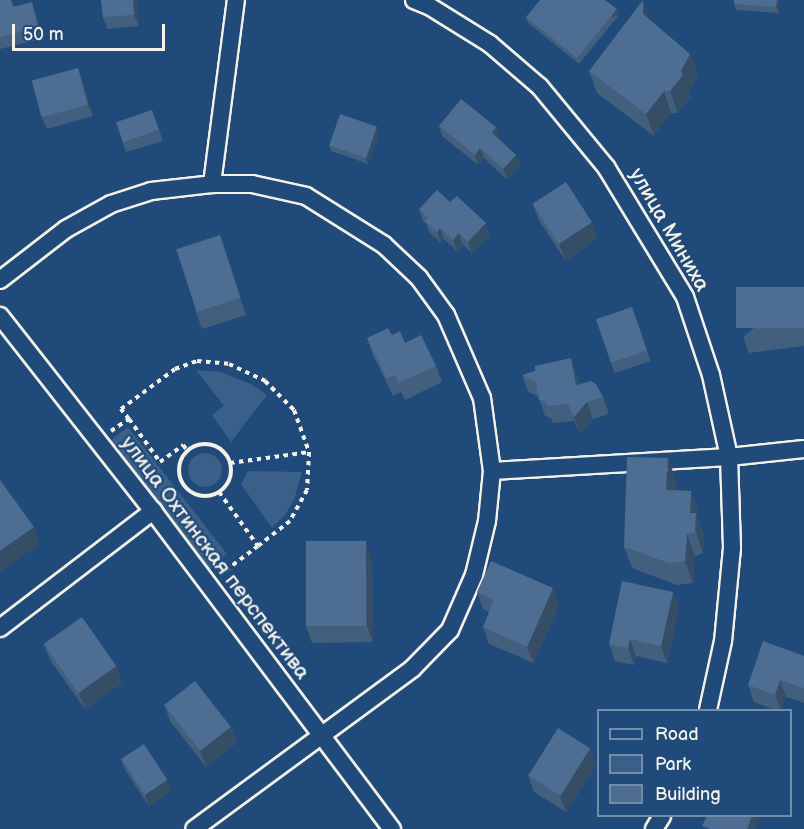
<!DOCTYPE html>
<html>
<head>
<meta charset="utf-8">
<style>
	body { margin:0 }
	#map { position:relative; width:804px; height:829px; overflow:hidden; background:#1f4a7a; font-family:"Balsamiq Sans",sans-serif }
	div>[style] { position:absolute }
	.green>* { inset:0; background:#3a5f88 }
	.round { border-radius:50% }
	.path>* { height:4px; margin-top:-2px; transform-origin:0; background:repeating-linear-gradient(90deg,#f4f1e8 0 4.5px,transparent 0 9px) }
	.path>.ring { margin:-2px; padding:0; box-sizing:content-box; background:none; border:4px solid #f4f1e8; border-radius:50% }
	.roads { filter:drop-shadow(2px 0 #f4f1e8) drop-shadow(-2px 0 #f4f1e8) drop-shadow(0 2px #f4f1e8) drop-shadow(0 -2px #f4f1e8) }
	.street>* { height:16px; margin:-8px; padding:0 8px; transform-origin:8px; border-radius:8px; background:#1f4a7a }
	.wall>* { inset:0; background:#425f7e; transform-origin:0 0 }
	.shaded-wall>* { inset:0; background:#364d66; transform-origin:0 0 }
	.building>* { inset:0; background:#4d6e92; transform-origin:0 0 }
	span { translate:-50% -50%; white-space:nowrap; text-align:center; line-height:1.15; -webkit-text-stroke:4.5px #1f4a7a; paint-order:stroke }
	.street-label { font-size:21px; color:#f4f1e8 }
	.legend { position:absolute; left:597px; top:709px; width:195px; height:108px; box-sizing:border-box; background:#1f4a7a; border:2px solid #748da6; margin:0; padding:8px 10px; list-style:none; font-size:18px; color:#f4f1e8 }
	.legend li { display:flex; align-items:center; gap:12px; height:30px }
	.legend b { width:30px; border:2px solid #748da6 }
	.scale { position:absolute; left:12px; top:24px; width:153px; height:27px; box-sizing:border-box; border:3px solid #f4f1e8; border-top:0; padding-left:8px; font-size:18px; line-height:21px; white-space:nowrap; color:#f4f1e8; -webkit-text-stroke:4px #1f4a7a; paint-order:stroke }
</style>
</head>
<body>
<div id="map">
	<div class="green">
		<i style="clip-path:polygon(196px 370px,221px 372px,253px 385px,267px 395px,231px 442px,212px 415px,224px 406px)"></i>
		<i style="clip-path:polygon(128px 427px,227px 554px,211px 568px,201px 568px,108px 446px,112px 439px)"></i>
		<i class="round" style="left:188px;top:453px;width:34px;height:34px"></i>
		<i style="clip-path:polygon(248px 471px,302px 472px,294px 500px,285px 515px,272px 528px,241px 484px)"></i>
	</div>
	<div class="path">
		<i style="left:129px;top:419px;width:13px;rotate:-129deg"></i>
		<i style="left:121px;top:409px;width:67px;rotate:-36.5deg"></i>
		<i style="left:175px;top:369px;width:23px;rotate:-20deg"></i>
		<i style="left:197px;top:361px;width:32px;rotate:5deg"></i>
		<i style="left:229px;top:364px;width:40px;rotate:25deg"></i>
		<i style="left:265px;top:381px;width:41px;rotate:45deg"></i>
		<i style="left:294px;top:410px;width:45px;rotate:70.3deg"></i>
		<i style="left:309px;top:452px;width:38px;rotate:93deg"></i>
		<i style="left:307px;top:490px;width:35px;rotate:119deg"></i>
		<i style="left:290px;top:521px;width:41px;rotate:142deg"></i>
		<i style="left:111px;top:431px;width:22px;rotate:-34deg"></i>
		<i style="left:129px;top:419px;width:53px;rotate:54.2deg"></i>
		<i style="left:160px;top:462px;width:29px;rotate:-36deg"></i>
		<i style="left:183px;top:445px;width:6px;rotate:51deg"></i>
		<i class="ring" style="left:179px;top:444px;width:48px;height:48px"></i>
		<i style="left:230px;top:463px;width:80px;rotate:-7.9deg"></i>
		<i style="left:219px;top:492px;width:67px;rotate:54.2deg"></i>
		<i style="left:258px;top:546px;width:46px;rotate:142.9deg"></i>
	</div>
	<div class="roads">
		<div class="street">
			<i style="left:414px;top:0;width:16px;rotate:22deg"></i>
			<i style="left:429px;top:6px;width:72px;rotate:31.9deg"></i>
			<i style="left:490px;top:44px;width:66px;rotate:40.7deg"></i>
			<i style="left:540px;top:87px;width:104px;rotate:50.5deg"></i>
			<i style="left:606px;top:167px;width:152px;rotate:58.7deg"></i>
			<i style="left:685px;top:297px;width:82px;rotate:71.6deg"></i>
			<i style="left:711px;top:375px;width:84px;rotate:77.6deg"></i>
			<i style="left:729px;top:457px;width:91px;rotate:88.1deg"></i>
			<i style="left:732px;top:548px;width:93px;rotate:95.5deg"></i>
			<i style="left:723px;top:641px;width:71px;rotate:102.3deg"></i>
			<i style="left:212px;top:184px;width:186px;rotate:-82.6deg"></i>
			<i style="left:0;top:280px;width:83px;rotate:-37.7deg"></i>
			<i style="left:66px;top:229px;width:51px;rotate:-29.1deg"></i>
			<i style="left:111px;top:204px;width:42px;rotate:-18deg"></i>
			<i style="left:151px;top:191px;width:61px;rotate:-6.5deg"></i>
			<i style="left:212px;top:184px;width:40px"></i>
			<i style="left:252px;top:184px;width:55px;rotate:12.5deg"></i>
			<i style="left:306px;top:196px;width:92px;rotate:32.1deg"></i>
			<i style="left:384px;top:245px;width:48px;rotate:43.3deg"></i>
			<i style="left:419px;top:278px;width:46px;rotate:53.9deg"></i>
			<i style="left:446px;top:315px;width:90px;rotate:66.6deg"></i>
			<i style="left:482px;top:398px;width:74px;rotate:82.2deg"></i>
			<i style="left:492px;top:471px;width:50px;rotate:95.7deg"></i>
			<i style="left:487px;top:521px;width:56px;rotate:103.5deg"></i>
			<i style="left:474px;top:575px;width:60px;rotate:113.6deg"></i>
			<i style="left:450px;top:630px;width:54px;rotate:134.3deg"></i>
			<i style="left:412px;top:669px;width:270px;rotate:143.7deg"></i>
			<i style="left:0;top:316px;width:248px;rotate:51.9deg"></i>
			<i style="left:153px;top:511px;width:398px;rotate:53.1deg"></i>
			<i style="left:492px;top:471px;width:237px;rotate:-3.4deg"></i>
			<i style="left:729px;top:457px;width:75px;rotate:-6.1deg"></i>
			<i style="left:0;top:628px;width:193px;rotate:-37.4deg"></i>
			<i style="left:654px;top:829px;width:15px;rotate:-58deg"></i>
		</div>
	</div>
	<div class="wall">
		<i style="clip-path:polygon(0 0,14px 6px,36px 13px,42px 39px,0 49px)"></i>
		<i style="clip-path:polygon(101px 0,136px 0,139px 26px,107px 29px,103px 17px)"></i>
		<i style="clip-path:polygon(779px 0,779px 13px,736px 10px,734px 4px)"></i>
		<i style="clip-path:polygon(617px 9px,619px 15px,579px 64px,528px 23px,526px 17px)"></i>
		<i style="clip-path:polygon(650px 20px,690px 54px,698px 75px,689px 92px,691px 97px,678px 113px,671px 113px,654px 136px,597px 93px,589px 71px)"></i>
		<i style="clip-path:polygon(78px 68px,93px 116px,47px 129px,42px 118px)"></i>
		<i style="clip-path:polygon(152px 110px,163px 141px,126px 152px,122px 141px)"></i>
		<i style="clip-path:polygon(439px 126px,500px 138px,499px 139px,516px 155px,520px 166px,507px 180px,484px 158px,478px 165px,442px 136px)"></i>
		<i style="clip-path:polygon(379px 133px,368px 164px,331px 151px,329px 145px)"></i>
		<i style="clip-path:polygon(450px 202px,490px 235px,472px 253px,463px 245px,457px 251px,444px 239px,441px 243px,429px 232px,426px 224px,423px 221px,419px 209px)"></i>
		<i style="clip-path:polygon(533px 204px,598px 238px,566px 261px,539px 221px)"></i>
		<i style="clip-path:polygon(220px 235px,246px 315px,202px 329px,196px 312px)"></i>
		<i style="clip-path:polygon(804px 287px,804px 346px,749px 353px,743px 337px)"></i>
		<i style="left:632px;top:307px;width:57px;height:38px;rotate:71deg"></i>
		<i style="clip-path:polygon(392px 335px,405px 343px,436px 366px,442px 382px,405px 400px,401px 392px,393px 396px,373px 355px,367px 338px)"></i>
		<i style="clip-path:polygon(522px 375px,577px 375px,579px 384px,603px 397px,609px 414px,593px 419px,580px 434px,574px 421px,553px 423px,551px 418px,545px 416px,539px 397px,528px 392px)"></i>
		<i style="clip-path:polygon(676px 480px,675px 490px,691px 491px,698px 512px,698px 519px,704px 535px,703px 553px,695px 556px,693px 583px,677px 585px,632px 568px,624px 547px)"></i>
		<i style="clip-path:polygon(372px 558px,373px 642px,312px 643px,306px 626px)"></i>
		<i style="clip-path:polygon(477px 592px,559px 605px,534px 663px,489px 644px,483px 627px,489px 612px,483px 609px)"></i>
		<i style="clip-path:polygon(673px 592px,679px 608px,667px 663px,636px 656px,634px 665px,615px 661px,609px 644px)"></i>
		<i style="clip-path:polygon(44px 644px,116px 666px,122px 683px,85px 709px,50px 660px)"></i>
		<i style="clip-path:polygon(804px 656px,804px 703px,786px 697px,781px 711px,778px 711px,754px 702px,748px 685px)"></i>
		<i style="clip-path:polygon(164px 704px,231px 727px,237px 743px,206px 767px,170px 721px)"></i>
		<i style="clip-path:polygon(590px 748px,596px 765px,566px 812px,534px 792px,528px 775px)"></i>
		<i style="clip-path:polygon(121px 759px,172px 791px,149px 806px,125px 770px)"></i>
	</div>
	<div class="shaded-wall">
		<i style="clip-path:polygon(133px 0,136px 0,139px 26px,134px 15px)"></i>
		<i style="clip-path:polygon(643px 0,651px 22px,643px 14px)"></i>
		<i style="clip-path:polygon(777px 0,779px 0,779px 13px,776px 7px)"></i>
		<i style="clip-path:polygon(32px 2px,36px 13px,42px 39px,38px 27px)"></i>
		<i style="left:617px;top:9px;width:6px;height:63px;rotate:72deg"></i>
		<i style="clip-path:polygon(690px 54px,698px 75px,689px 92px,691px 97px,678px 113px,670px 91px)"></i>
		<i style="clip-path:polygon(78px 68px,82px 79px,93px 116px,88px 105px)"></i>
		<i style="clip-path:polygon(664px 91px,671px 113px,654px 136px,646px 114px)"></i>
		<i style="clip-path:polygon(377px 127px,379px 133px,368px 164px,365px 158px)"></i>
		<i style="clip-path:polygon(496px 127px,500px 138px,496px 143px,492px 133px)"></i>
		<i style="clip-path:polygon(480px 148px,484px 158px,478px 165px,475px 155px)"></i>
		<i style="clip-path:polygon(516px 155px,520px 166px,507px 180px,503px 169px)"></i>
		<i style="clip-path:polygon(592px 222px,598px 238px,566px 261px,559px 244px)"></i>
		<i style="clip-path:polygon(486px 223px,490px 235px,472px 253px,468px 242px)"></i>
		<i style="clip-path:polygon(440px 228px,444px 239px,441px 243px,437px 232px)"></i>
		<i style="clip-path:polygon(459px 233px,463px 245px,457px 251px,453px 240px)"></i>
		<i style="clip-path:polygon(220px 235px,226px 252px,246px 315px,240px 298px)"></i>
		<i style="clip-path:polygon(571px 358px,577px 375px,582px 401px,576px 385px)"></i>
		<i style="clip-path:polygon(587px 402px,593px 419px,580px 434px,574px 417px)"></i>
		<i style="clip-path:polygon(668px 458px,676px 480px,674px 511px,666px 490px)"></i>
		<i style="clip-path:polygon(691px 491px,698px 512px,698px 519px,704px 535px,703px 553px,690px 513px)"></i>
		<i style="clip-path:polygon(34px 527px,40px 544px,0 572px,0 551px)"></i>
		<i style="clip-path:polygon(687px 534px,695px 556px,693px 583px,685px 561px)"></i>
		<i style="clip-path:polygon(366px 541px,372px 558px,373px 642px,367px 626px)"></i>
		<i style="clip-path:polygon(553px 588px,559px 605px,534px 663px,527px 647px)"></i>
		<i style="clip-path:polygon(673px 592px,679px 608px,667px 663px,661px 646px)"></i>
		<i style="clip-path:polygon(630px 639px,636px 656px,634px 665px,628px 648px)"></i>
		<i style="clip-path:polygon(116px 666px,122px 683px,85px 709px,79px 693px)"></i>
		<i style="clip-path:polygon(780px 680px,786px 697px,781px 711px,775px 695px)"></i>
		<i style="clip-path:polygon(231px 727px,237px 743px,206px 767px,200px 751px)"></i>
		<i style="clip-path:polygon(590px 748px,596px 765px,566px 812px,560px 796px)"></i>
		<i style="clip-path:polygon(167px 780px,172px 791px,149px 806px,145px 795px)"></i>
		<i style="clip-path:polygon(752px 816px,761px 816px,756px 829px,747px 829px)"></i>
	</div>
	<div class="building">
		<i style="clip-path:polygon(0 0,11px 0,13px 7px,32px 2px,38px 27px,0 37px)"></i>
		<i style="clip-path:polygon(101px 0,133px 0,134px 15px,103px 17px)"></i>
		<i style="clip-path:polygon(540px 0,605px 0,617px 9px,577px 58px,526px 17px)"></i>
		<i style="clip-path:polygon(643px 0,643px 14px,690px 54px,681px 71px,683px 75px,670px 91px,664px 91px,646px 114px,589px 71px)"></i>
		<i style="clip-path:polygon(734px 0,777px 0,776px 7px,734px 4px)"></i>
		<i style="left:78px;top:68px;width:38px;height:48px;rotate:75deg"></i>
		<i style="clip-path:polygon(461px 99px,496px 127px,492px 133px,516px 155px,503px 169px,480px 148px,475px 155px,439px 126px)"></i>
		<i style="left:152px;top:110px;width:21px;height:38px;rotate:71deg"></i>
		<i style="left:340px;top:114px;width:39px;height:33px;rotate:19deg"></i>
		<i style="left:566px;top:182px;width:48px;height:40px;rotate:57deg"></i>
		<i style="clip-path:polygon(437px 190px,450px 202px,457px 196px,486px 223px,468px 242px,459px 233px,453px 240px,440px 228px,437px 232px,425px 221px,428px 218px,419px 209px)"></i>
		<i style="left:220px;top:235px;width:66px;height:46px;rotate:72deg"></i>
		<i style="left:804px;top:287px;width:41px;height:68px;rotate:90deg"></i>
		<i style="left:632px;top:307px;width:46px;height:38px;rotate:71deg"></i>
		<i style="clip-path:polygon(388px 328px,392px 335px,400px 331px,405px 343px,421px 335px,436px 366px,399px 383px,395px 375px,387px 379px,367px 338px)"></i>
		<i style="clip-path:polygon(571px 358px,576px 385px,591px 381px,596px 384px,603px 397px,587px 402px,574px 417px,568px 404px,547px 406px,545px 401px,539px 400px,536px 382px,522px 375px,535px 371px,535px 366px)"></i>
		<i style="clip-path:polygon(627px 457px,668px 458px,666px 490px,691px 491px,690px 513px,696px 513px,695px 532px,687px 534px,685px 561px,669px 563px,624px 547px)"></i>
		<i style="clip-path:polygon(0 480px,34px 527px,0 551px)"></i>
		<i style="left:306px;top:541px;width:60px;height:85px"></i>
		<i style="clip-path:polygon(491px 561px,553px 588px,527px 647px,483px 627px,494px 600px,477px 592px)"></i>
		<i style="clip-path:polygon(622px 581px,673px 592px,661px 646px,630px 639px,628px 648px,609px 644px)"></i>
		<i style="left:82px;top:617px;width:60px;height:47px;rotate:55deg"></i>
		<i style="clip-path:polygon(763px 641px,804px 656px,804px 688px,780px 680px,775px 695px,748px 685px)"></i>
		<i style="left:195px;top:681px;width:58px;height:39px;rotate:52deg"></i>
		<i style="left:558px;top:728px;width:38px;height:56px;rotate:32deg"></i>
		<i style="left:144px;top:744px;width:43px;height:27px;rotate:57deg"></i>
		<i style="clip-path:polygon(707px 816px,752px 816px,747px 829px,710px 829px,702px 826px)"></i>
	</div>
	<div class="street-label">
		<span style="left:669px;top:230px;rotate:60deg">улица Миниха</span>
		<span style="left:215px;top:558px;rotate:53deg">улица Охтинская перспектива</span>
	</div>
	<ul class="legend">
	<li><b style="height:8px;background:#1f4a7a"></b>Road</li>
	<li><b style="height:16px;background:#3a5f88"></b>Park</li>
	<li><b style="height:16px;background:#4d6e92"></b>Building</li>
	</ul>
	<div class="scale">50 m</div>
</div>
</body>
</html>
